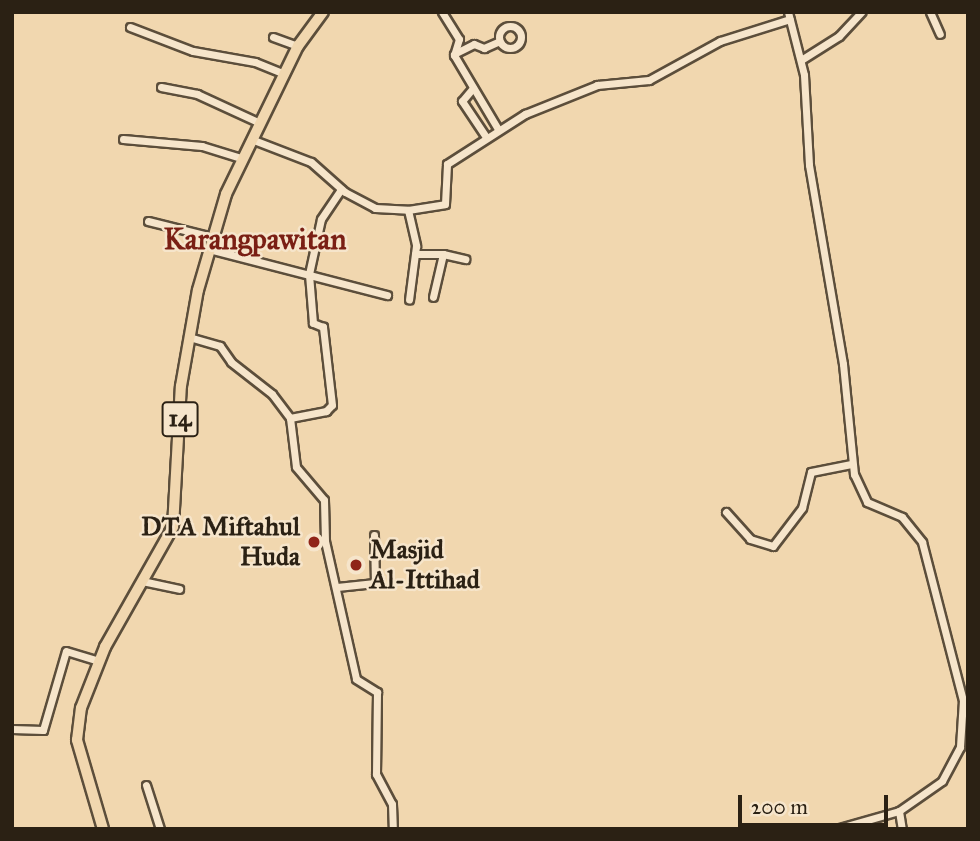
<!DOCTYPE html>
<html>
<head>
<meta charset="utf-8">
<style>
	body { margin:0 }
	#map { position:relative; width:980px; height:841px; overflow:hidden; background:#f1d7af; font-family:"IM FELL Great Primer",serif }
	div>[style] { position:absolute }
	.roads { filter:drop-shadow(2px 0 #5c4e3b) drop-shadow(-2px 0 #5c4e3b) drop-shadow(0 2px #5c4e3b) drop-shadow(0 -2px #5c4e3b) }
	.minor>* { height:7px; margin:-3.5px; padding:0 3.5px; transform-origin:3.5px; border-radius:3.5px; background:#f6e5cb }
	.minor>.ring { margin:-3.5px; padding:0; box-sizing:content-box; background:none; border:7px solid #f6e5cb; border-radius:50% }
	.highway>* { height:10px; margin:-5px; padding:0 5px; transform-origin:5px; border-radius:5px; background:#f1d7af }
	.dots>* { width:19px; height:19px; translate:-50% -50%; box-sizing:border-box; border:4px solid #f6e5cb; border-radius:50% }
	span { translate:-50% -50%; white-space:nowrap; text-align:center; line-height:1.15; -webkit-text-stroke:5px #f6e5cb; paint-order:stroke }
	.shield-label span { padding:2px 5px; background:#f6e5cb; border:2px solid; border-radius:5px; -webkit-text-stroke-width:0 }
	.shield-label { font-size:24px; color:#2b2114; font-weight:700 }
	.poi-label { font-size:26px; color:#2b2114; font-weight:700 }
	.right { translate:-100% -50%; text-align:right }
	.left { translate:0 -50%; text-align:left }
	.quarter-label { font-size:30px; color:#7a1f14; font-weight:700 }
	.frame { position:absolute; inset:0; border:14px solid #2b2114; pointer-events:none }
	.scale { position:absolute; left:738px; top:795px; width:150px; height:32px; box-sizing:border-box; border:4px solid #2b2114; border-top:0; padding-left:9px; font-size:21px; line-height:24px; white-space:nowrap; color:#2b2114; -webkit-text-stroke:5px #f6e5cb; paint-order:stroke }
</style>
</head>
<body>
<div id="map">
	<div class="roads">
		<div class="minor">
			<i style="left:442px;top:12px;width:32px;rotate:58deg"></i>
			<i style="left:459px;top:39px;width:17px;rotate:107deg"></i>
			<i style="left:454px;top:55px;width:86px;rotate:59.3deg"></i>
			<i style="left:788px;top:12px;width:65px;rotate:75.7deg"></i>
			<i style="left:804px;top:75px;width:90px;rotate:86.8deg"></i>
			<i style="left:809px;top:165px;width:202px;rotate:80.3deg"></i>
			<i style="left:843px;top:364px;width:111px;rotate:84.3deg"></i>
			<i style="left:854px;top:474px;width:31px;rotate:65deg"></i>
			<i style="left:867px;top:502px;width:38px;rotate:23deg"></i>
			<i style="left:902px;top:517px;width:32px;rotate:51deg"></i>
			<i style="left:922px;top:542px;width:163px;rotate:75.5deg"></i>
			<i style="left:963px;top:700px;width:47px;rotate:93.7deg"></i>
			<i style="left:960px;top:747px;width:38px;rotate:118deg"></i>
			<i style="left:942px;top:781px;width:52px;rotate:145.1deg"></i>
			<i style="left:899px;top:811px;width:66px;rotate:164.1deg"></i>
			<i style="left:930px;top:12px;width:24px;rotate:66deg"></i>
			<i class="ring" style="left:499px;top:26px;width:15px;height:15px"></i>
			<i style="left:130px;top:27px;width:67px;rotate:20.9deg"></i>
			<i style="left:193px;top:51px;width:63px;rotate:10.1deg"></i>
			<i style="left:255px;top:62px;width:32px;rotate:22deg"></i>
			<i style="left:273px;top:37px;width:27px;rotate:20deg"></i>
			<i style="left:454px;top:54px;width:22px;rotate:-27deg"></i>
			<i style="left:474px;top:44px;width:11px;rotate:22deg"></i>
			<i style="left:484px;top:48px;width:17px;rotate:-24deg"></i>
			<i style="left:801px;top:60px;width:45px;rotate:-32.3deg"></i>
			<i style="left:839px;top:36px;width:33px;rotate:-47deg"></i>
			<i style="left:161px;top:87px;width:37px;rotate:11deg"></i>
			<i style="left:197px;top:94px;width:69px;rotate:24.7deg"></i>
			<i style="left:473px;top:88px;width:17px;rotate:130deg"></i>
			<i style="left:462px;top:101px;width:43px;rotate:56.3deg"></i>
			<i style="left:123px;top:139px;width:79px;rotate:5.1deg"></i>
			<i style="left:202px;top:146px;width:41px;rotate:17.1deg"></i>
			<i style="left:251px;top:139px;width:64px;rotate:21deg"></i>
			<i style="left:311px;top:162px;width:45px;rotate:41.4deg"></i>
			<i style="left:345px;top:192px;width:34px;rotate:28deg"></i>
			<i style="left:375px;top:208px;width:33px;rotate:3deg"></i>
			<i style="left:408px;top:210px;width:37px;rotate:77deg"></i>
			<i style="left:416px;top:246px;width:54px;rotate:97.4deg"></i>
			<i style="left:408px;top:210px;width:37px;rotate:-9deg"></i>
			<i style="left:445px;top:204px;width:40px;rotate:-87.1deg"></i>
			<i style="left:447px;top:164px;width:93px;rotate:-32.7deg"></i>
			<i style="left:525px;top:114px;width:78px;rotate:-21.9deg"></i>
			<i style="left:597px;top:85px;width:52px;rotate:-5.5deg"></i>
			<i style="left:649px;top:80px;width:81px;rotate:-28.8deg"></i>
			<i style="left:720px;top:41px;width:73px;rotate:-17.4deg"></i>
			<i style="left:148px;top:221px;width:66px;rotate:14deg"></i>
			<i style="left:209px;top:249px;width:184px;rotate:14.5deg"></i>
			<i style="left:415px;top:254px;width:28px"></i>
			<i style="left:443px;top:254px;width:44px;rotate:103.1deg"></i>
			<i style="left:443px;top:254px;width:23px;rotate:13deg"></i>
			<i style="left:189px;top:337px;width:32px;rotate:16deg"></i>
			<i style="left:220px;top:346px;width:19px;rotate:55deg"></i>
			<i style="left:231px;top:362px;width:52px;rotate:38deg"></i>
			<i style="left:272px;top:394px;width:30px;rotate:53deg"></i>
			<i style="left:290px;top:418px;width:49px;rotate:83deg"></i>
			<i style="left:296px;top:467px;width:43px;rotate:49.7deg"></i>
			<i style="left:324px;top:500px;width:41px;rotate:88.6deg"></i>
			<i style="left:325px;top:541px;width:141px;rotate:77.3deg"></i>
			<i style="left:356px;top:679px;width:25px;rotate:32deg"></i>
			<i style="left:377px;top:692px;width:82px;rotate:90.7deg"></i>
			<i style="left:376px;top:774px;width:34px;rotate:62deg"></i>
			<i style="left:392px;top:804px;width:25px;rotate:88deg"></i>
			<i style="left:290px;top:418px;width:37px;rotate:-11deg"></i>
			<i style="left:326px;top:411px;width:8px;rotate:-45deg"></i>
			<i style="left:332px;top:405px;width:79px;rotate:-96.6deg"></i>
			<i style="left:323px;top:327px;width:11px;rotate:-158deg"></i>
			<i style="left:313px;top:323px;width:49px;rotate:-94.7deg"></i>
			<i style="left:309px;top:274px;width:56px;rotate:-77.7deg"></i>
			<i style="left:321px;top:219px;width:36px;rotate:-56deg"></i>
			<i style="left:726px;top:512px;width:36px;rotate:48deg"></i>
			<i style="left:750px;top:539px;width:24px;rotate:17deg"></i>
			<i style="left:773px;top:546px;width:48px;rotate:-52.7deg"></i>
			<i style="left:802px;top:508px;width:37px;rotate:-76deg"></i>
			<i style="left:811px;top:472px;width:41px;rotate:-11.3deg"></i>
			<i style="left:142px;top:581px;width:38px;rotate:12deg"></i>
			<i style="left:337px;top:587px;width:38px;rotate:-6deg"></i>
			<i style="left:375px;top:583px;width:48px;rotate:-91.2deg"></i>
			<i style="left:12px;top:729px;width:31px;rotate:2deg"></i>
			<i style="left:43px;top:730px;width:82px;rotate:-73.8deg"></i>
			<i style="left:66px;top:651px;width:34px;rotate:17deg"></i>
			<i style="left:146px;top:785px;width:46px;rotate:72.3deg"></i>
			<i style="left:899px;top:811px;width:18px;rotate:81deg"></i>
		</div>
		<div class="highway">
			<i style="left:103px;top:829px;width:93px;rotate:-106.3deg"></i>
			<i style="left:77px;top:740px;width:32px;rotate:-83deg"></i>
			<i style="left:81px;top:708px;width:66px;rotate:-68.5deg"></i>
			<i style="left:105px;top:647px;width:138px;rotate:-60.5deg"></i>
			<i style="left:173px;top:527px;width:141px;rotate:-86.8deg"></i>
			<i style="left:181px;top:386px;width:97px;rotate:-80deg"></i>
			<i style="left:198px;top:290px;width:100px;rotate:-73.7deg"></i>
			<i style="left:226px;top:194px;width:165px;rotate:-64.1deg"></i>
			<i style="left:298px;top:46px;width:42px;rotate:-53.7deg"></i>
		</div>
	</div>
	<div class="dots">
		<i style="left:314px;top:542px;background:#8f2418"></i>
		<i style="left:356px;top:565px;background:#8f2418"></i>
	</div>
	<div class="shield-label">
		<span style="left:180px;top:419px">14</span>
	</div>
	<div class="poi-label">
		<span class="right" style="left:300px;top:542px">DTA Miftahul<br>Huda</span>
		<span class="left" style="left:370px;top:565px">Masjid<br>Al-Ittihad</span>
	</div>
	<div class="quarter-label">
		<span style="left:255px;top:239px">Karangpawitan</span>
	</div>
	<div class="frame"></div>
	<div class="scale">200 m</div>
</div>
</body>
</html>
